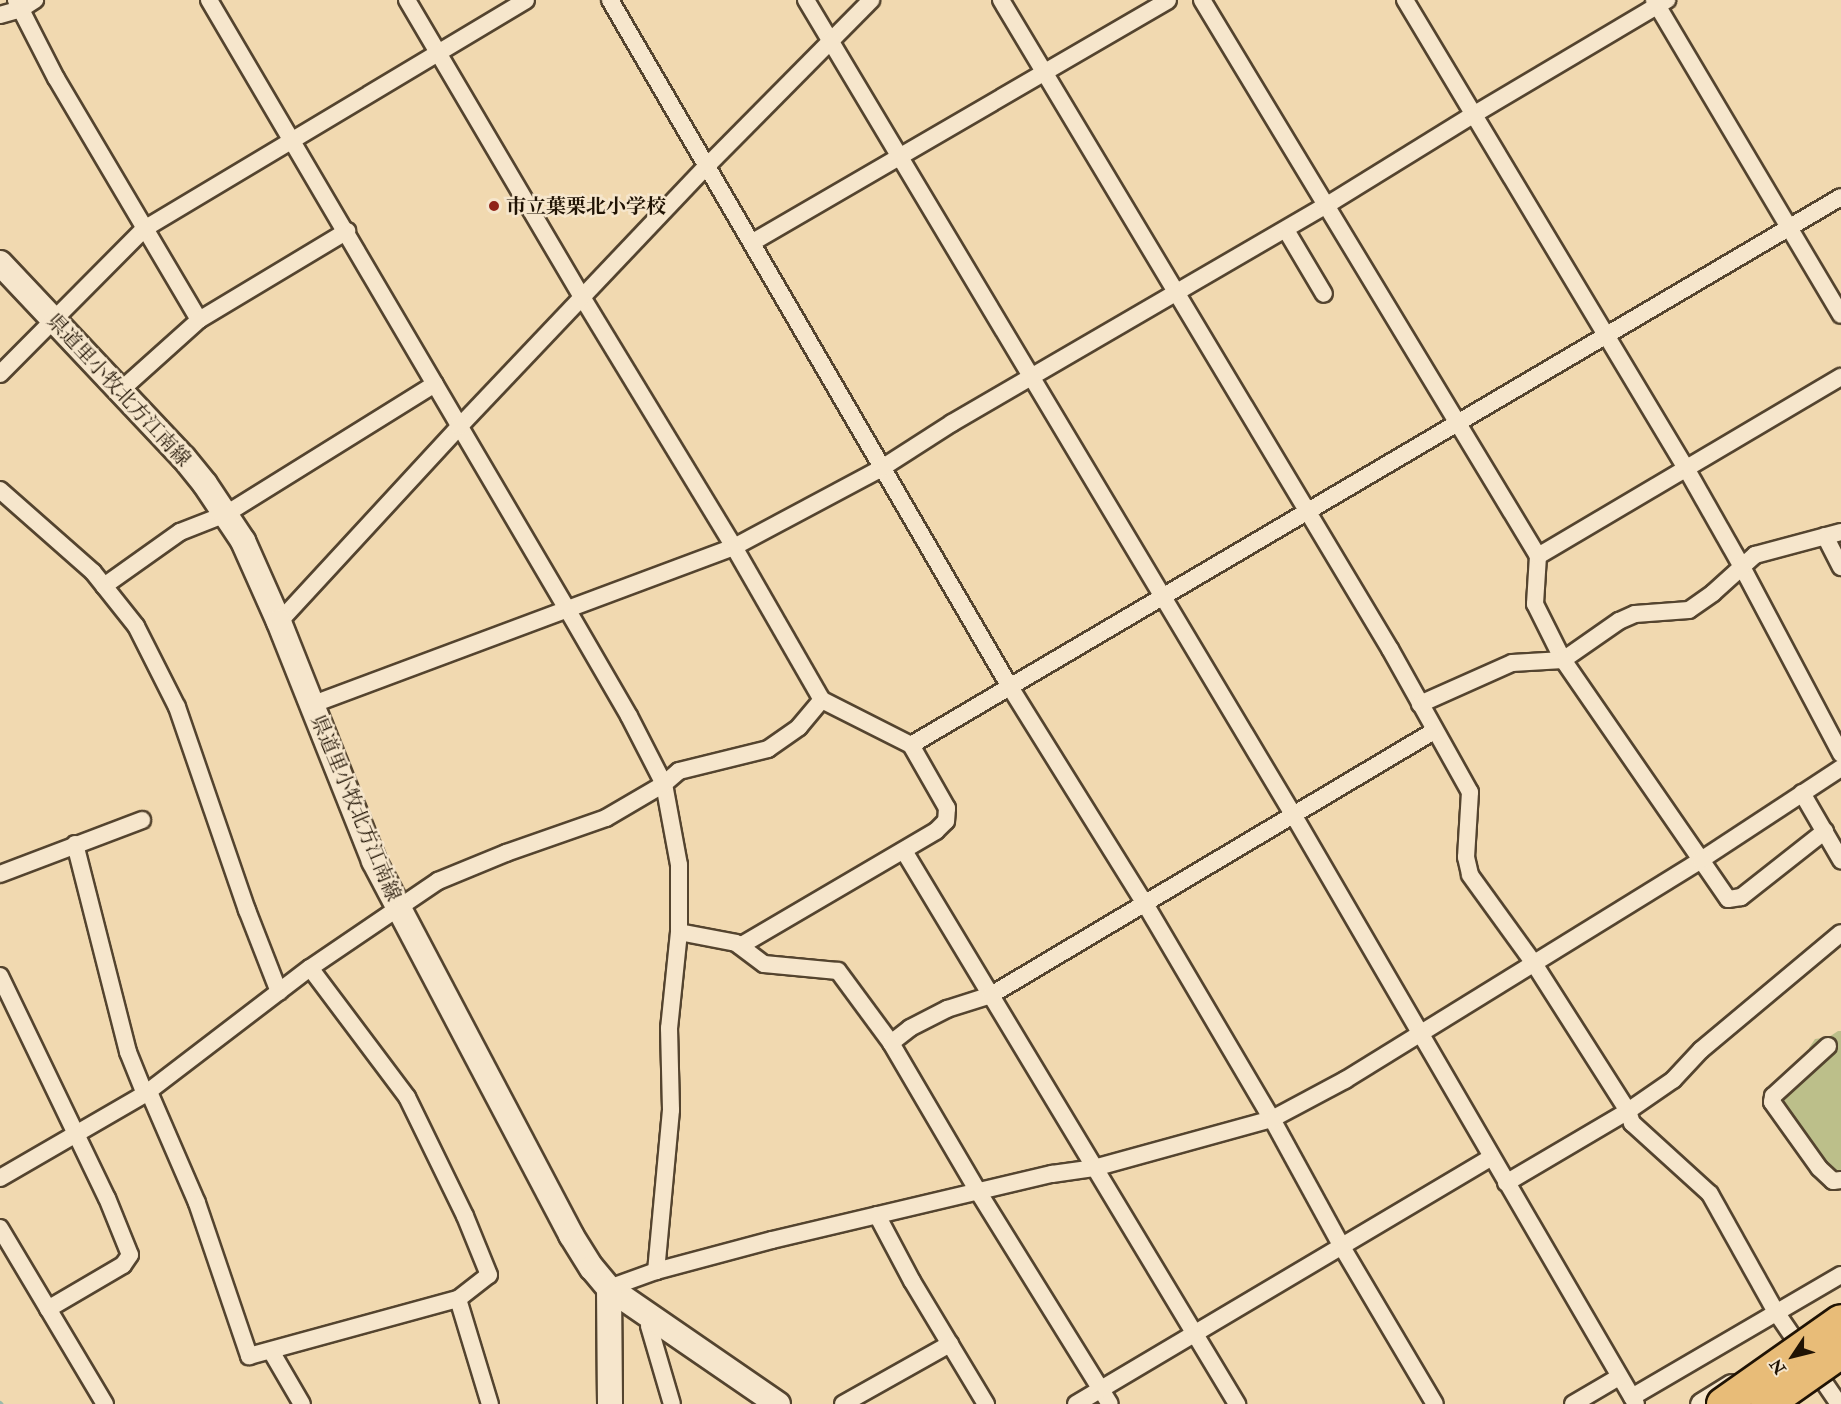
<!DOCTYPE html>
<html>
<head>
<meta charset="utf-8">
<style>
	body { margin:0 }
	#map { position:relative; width:1841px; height:1404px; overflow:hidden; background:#f1d9b0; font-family:"IM FELL Double Pica","Noto Serif JP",serif }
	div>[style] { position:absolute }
	.green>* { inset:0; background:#bcbf8a }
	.stream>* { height:4.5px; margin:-2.25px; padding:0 2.25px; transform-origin:2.25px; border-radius:2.25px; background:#9bbaac }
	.roads { filter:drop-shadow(2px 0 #54442f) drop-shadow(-2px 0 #54442f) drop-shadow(0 2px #54442f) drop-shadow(0 -2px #54442f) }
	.minor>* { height:16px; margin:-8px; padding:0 8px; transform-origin:8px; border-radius:8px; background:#f6e6cc }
	.tertiary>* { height:21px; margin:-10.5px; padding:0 10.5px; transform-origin:10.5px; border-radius:10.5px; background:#f6e6cc }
	.secondary>* { height:24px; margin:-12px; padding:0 12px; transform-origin:12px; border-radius:12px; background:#f6e6cc }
	.bridges { filter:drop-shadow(2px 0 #201304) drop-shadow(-2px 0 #201304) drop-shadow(0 2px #201304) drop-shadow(0 -2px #201304) }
	.motorway-bridge>* { height:32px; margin:-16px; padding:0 16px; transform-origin:16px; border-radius:16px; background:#e8bc78 }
	.dots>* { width:16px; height:16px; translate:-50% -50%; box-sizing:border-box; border:3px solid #f6e6cc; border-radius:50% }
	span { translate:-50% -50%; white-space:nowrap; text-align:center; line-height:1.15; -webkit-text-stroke:5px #f6e6cc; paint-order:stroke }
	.poi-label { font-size:20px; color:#201304; font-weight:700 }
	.left { translate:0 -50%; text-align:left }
	.street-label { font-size:20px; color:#201304 }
	.north { position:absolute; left:1763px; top:1326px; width:60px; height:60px; -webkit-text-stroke:4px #f6e6cc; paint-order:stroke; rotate:235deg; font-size:16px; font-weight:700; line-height:24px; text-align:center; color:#201304 }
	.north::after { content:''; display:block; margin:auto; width:21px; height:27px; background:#201304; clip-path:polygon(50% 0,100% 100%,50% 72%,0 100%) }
</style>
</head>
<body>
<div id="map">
	<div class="green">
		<i style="clip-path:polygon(1838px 1031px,1841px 1031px,1841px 1180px,1832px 1183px,1773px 1096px,1812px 1063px,1809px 1048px,1815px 1039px,1829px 1037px)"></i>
	</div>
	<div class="stream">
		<i style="left:0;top:1403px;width:1px;rotate:45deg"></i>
	</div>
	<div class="roads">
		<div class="minor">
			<i style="left:16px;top:0;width:88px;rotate:62.9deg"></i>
			<i style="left:56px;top:78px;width:281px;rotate:59.4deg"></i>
			<i style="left:209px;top:0;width:706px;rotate:59.55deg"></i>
			<i style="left:567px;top:609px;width:124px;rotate:59.9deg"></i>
			<i style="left:629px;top:716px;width:76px;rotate:62.8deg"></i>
			<i style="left:664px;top:784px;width:82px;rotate:79.5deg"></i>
			<i style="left:679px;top:865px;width:67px;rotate:90deg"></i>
			<i style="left:679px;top:932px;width:97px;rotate:95.9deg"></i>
			<i style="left:669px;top:1028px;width:82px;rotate:88.6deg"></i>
			<i style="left:671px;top:1110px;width:162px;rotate:95.3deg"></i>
			<i style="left:407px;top:0;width:345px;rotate:59.5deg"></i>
			<i style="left:582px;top:297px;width:293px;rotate:58.7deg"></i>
			<i style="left:734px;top:547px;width:177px;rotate:60.1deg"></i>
			<i style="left:822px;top:700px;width:100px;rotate:26.8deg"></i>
			<i style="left:911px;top:745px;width:73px;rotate:60.3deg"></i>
			<i style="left:947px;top:808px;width:13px;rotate:94deg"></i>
			<i style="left:946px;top:821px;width:14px;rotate:135deg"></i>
			<i style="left:936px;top:831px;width:227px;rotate:149.6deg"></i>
			<i style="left:610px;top:0;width:795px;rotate:59.79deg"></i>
			<i style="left:1010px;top:687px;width:253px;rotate:58.1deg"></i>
			<i style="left:1144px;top:902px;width:252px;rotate:59.5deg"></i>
			<i style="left:1272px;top:1119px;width:146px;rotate:61.3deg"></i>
			<i style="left:1342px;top:1247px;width:182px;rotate:59.4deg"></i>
			<i style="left:806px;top:0;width:951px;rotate:59.12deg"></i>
			<i style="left:1294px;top:816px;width:680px;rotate:59.82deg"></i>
			<i style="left:1001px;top:0;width:757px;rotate:59.06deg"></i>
			<i style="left:1390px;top:649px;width:164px;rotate:60.8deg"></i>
			<i style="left:1470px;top:792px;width:65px;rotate:93.5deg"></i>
			<i style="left:1466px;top:857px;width:18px;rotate:77deg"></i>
			<i style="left:1470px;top:875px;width:107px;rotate:54.1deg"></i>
			<i style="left:1533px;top:962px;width:177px;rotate:57.5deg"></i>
			<i style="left:1628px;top:1111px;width:13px;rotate:72deg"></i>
			<i style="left:1632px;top:1123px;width:105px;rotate:42.3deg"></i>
			<i style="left:1710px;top:1194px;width:135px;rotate:60.8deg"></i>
			<i style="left:1776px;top:1312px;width:112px;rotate:55.6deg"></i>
			<i style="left:1202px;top:0;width:650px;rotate:58.85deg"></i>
			<i style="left:1538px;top:556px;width:48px;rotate:93.6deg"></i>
			<i style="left:1535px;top:604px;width:63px;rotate:63.4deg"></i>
			<i style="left:1563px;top:660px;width:51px;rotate:176.6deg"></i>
			<i style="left:1512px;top:663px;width:101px;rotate:156deg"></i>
			<i style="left:1405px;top:0;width:548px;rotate:59.04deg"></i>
			<i style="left:1687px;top:470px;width:109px;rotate:60.4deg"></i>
			<i style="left:1741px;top:565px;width:214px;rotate:62.1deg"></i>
			<i style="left:1654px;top:0;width:366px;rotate:59.3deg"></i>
			<i style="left:0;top:15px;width:22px;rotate:-16deg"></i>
			<i style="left:21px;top:9px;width:17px;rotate:-33deg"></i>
			<i style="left:1286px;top:230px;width:74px;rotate:59.3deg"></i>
			<i style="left:753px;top:242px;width:480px;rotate:-30.2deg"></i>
			<i style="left:0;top:374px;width:204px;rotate:-45.2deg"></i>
			<i style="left:144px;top:229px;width:445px;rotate:-30.9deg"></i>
			<i style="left:121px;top:390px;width:105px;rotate:-41.9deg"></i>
			<i style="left:199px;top:320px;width:173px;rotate:-31deg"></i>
			<i style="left:0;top:490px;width:124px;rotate:41.4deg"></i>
			<i style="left:93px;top:572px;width:69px;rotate:51.5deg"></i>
			<i style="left:136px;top:626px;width:91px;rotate:63.2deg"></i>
			<i style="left:177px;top:707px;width:215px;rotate:71deg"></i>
			<i style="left:247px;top:910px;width:88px;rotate:68.7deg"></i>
			<i style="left:1825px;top:536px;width:35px;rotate:63deg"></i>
			<i style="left:1538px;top:556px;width:352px;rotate:-30.6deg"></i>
			<i style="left:104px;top:586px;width:93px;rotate:-35.4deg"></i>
			<i style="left:180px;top:532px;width:49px;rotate:-21.4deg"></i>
			<i style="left:226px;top:514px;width:246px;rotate:-31.9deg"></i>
			<i style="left:279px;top:622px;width:265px;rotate:-47.3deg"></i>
			<i style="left:459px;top:427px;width:361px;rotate:-46.5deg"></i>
			<i style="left:708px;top:165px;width:232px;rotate:-45.3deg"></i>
			<i style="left:311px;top:705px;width:452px;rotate:-20.5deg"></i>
			<i style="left:734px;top:547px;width:168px;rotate:-28.1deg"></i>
			<i style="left:882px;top:468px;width:83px;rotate:-32.7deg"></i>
			<i style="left:952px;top:423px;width:434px;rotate:-30.2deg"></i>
			<i style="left:1327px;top:205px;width:172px;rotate:-31.7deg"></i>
			<i style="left:1473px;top:115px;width:226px;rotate:-30.7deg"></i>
			<i style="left:911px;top:745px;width:1079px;rotate:-30.51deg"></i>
			<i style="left:1802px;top:793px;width:78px;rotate:59.8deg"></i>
			<i style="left:1825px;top:831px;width:107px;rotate:141.8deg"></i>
			<i style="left:1741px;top:897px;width:13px;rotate:171deg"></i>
			<i style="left:1728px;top:899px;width:290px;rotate:-124.6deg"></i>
			<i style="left:1563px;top:660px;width:68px;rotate:-34.9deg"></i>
			<i style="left:1619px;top:621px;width:17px;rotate:-24deg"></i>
			<i style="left:1635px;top:614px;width:54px;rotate:-4.2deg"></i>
			<i style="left:1689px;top:610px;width:29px;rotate:-35deg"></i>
			<i style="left:1713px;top:593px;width:57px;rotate:-42.1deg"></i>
			<i style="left:1755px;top:555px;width:89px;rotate:-15deg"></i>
			<i style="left:75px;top:844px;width:215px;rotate:75.7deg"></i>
			<i style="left:128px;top:1052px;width:45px;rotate:68deg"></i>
			<i style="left:904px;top:851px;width:646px;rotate:58.94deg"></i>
			<i style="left:0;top:874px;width:152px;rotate:-20.8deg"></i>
			<i style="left:679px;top:932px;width:58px;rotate:10.9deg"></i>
			<i style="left:736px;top:943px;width:35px;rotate:37deg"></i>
			<i style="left:764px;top:964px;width:74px;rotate:5.4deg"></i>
			<i style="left:838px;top:971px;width:89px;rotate:53.6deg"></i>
			<i style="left:891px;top:1043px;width:174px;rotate:59.6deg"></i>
			<i style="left:979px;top:1193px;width:248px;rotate:58.2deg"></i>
			<i style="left:0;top:976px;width:246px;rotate:64.3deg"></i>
			<i style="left:107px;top:1198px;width:61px;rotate:68deg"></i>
			<i style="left:130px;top:1255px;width:12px;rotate:125deg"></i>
			<i style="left:123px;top:1265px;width:87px;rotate:149.6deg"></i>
			<i style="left:891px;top:1043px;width:24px;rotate:-38deg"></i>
			<i style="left:910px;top:1028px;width:42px;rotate:-27.2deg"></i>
			<i style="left:947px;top:1009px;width:46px;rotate:-17.7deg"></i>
			<i style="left:991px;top:995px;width:516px;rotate:-30.79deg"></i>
			<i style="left:1828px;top:1046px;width:74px;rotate:137.7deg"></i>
			<i style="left:1773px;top:1096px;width:6px;rotate:99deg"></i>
			<i style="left:1772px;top:1102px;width:81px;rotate:54.5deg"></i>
			<i style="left:1819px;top:1168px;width:19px;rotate:43deg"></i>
			<i style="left:1833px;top:1181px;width:8px;rotate:-7deg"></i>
			<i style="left:149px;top:1092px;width:121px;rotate:66.6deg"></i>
			<i style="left:197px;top:1203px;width:162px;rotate:71.2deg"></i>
			<i style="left:249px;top:1356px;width:217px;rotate:-15.3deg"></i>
			<i style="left:458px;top:1299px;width:39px;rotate:-38deg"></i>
			<i style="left:489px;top:1275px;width:64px;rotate:-112.1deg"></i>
			<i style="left:465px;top:1216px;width:132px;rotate:-116deg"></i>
			<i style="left:407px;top:1097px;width:161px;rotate:-126.9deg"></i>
			<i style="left:0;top:1178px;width:168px;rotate:-30.1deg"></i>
			<i style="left:145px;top:1094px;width:208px;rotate:-37.4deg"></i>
			<i style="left:310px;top:968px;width:155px;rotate:-34.2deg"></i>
			<i style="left:438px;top:881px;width:74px;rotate:-22.4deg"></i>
			<i style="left:506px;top:853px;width:106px;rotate:-19.3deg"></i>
			<i style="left:606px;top:818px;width:67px;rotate:-30.4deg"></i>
			<i style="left:664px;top:784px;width:20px;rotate:-41deg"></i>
			<i style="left:679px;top:771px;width:92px;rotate:-13.9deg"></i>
			<i style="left:768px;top:749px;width:38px;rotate:-35deg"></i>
			<i style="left:799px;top:727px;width:35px;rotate:-50deg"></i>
			<i style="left:1506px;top:1183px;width:142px;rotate:-30.5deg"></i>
			<i style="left:1628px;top:1111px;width:55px;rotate:-34.6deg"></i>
			<i style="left:1673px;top:1080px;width:41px;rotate:-47deg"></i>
			<i style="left:1701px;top:1050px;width:182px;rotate:-39.9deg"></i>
			<i style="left:877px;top:1215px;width:75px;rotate:62.1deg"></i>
			<i style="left:912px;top:1281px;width:144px;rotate:59deg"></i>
			<i style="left:0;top:1228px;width:205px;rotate:59.2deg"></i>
			<i style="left:609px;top:1288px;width:50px;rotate:-19.9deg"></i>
			<i style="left:656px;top:1271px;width:120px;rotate:-15deg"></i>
			<i style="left:772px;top:1240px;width:288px;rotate:-13.3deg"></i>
			<i style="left:1052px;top:1174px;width:42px;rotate:-8.1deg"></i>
			<i style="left:1094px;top:1168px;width:185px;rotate:-15.4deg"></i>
			<i style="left:1272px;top:1119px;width:83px;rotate:-28.1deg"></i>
			<i style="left:1345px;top:1080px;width:418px;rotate:-31.7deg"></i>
			<i style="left:1701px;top:860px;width:168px;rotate:-33.3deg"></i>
			<i style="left:458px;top:1299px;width:110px;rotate:73.1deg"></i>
			<i style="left:654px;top:1318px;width:9px;rotate:122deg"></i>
			<i style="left:649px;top:1326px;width:81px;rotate:73.6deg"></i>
			<i style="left:271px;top:1351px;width:61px;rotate:59.7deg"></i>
			<i style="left:1632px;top:1397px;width:242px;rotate:-30.3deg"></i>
			<i style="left:843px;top:1404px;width:123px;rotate:-29.3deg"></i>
			<i style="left:1076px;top:1404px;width:482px;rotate:-30.7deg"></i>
			<i style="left:1573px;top:1404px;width:53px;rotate:-30.4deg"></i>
		</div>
		<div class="tertiary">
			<i style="left:1701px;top:1404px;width:36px;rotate:-32deg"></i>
		</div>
		<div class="secondary">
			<i style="left:0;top:263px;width:268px;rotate:46.7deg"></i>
			<i style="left:184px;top:458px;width:33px;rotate:51deg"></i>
			<i style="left:205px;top:484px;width:69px;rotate:56.3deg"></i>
			<i style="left:243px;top:541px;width:89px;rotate:66deg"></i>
			<i style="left:279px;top:622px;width:257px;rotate:68.3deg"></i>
			<i style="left:374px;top:861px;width:423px;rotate:62.2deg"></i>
			<i style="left:571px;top:1235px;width:39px;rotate:58deg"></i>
			<i style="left:592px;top:1268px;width:26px;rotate:50deg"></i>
			<i style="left:609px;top:1288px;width:205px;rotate:34.5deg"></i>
			<i style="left:609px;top:1288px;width:116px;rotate:89.5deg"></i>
		</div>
	</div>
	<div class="bridges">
		<div class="motorway-bridge">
			<i style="left:1723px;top:1404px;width:144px;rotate:-35.1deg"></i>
			<i style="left:1767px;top:1404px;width:90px;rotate:-35.1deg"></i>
		</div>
	</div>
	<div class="dots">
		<i style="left:494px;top:206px;background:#8f2418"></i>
	</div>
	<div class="poi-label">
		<span class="left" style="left:506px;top:206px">市立葉栗北小学校</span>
	</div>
	<div class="street-label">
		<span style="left:119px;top:390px;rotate:47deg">県道里小牧北方江南線</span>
		<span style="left:356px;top:808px;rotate:67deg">県道里小牧北方江南線</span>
	</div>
	<div class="north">N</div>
</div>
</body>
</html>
